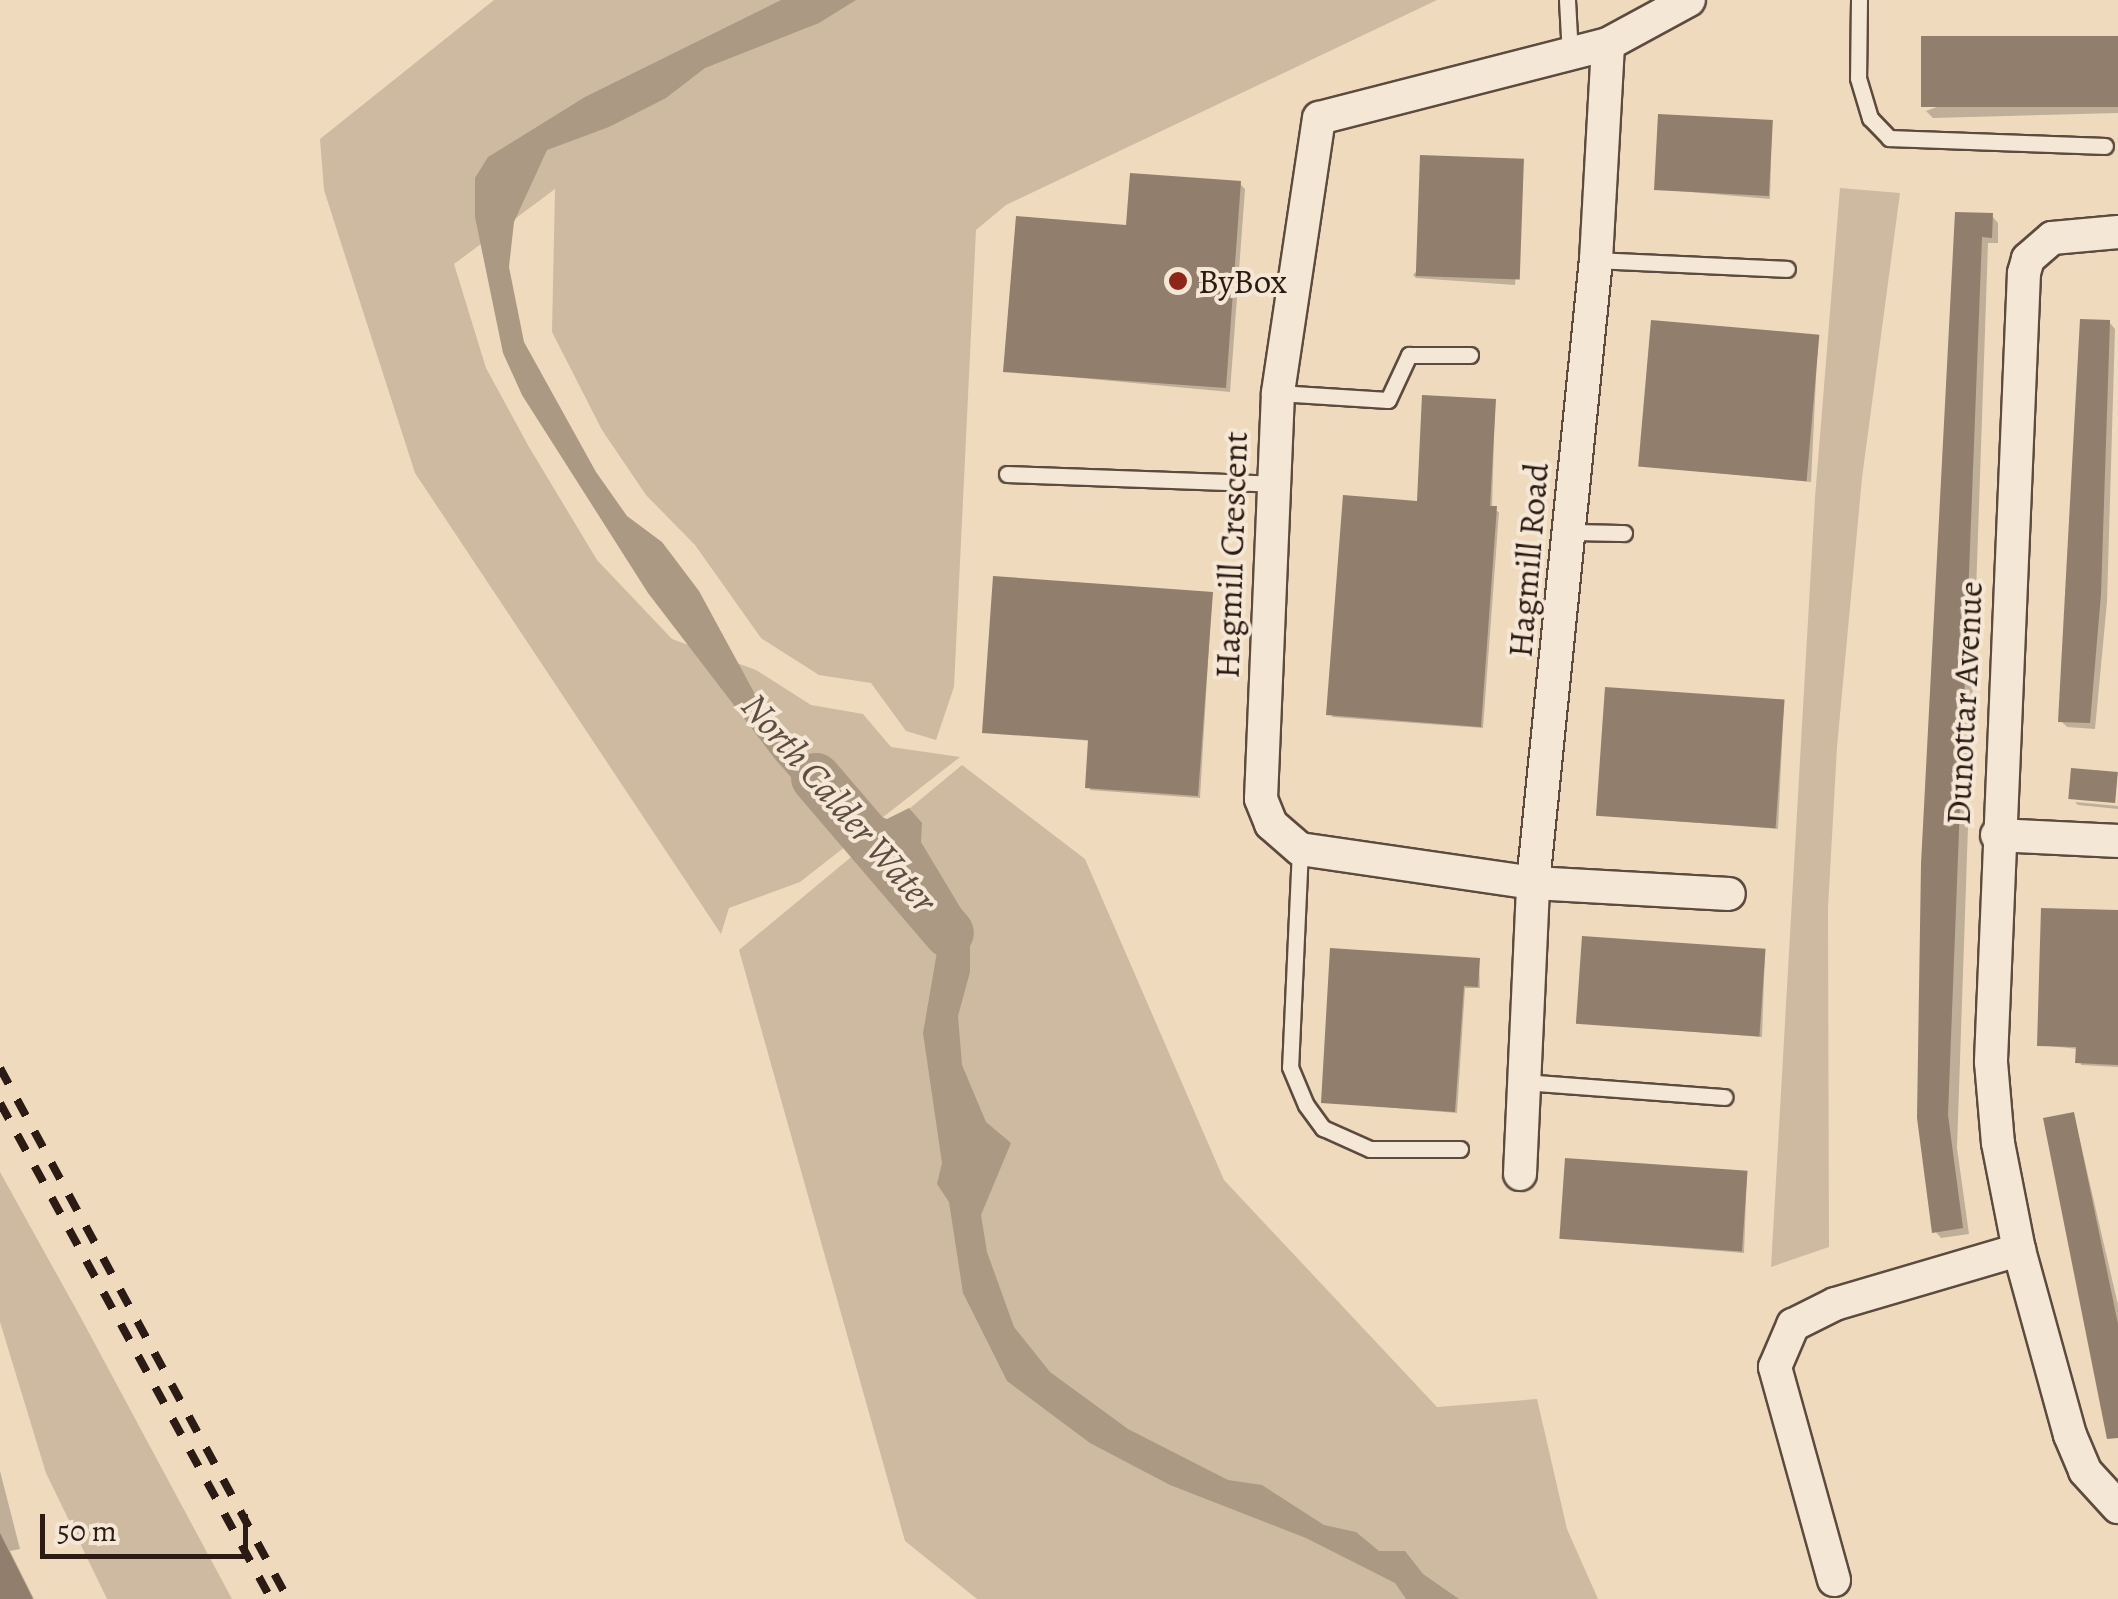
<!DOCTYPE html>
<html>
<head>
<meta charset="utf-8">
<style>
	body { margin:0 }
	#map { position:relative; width:2118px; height:1599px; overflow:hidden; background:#efdabe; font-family:Alegreya,serif }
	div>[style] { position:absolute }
	.green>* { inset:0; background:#cebaa1 }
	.water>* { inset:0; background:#ac9984 }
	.shadow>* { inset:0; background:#0003 }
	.river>* { height:50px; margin:-25px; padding:0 25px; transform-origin:25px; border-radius:25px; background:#ac9984 }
	.building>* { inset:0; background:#917e6c; transform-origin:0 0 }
	.roads { filter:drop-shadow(2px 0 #5c4b3e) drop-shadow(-2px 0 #5c4b3e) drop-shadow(0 2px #5c4b3e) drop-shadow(0 -2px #5c4b3e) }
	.lane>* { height:15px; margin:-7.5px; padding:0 7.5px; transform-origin:7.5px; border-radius:7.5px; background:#f5e7d5 }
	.street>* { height:32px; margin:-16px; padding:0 16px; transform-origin:16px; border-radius:16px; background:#f5e7d5 }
	.rail>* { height:8px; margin-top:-4px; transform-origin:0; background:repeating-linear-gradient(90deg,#2b1b14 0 18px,transparent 0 36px) }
	.dots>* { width:28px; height:28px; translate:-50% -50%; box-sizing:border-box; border:5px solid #f5e7d5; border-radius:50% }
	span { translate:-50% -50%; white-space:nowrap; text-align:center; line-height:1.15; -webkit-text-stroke:8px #f5e7d5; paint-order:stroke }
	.poi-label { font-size:35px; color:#2b1b14 }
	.left { translate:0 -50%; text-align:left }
	.street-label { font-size:35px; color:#2b1b14 }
	.water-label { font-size:38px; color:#5f4d41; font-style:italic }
	.scale { position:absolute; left:40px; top:1514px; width:208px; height:45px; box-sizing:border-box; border:5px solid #2b1b14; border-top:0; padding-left:12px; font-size:30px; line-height:35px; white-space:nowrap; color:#2b1b14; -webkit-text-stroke:8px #f5e7d5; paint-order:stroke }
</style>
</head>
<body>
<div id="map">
	<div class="green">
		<i style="clip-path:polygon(494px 0,1437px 0,1006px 205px,976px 230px,954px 687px,936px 740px,906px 731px,871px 683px,819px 675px,761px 638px,695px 545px,646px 495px,602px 430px,552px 332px,555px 189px,454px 264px,486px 368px,529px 447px,597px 560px,672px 639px,756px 670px,811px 705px,863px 714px,891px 747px,960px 757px,800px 882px,729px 908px,721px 934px,415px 473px,324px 190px,320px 139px)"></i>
		<i style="clip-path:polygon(1840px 188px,1900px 193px,1862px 478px,1837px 747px,1828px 908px,1829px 1247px,1771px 1267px,1815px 498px)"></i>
		<i style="clip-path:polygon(962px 765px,1085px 859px,1224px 1180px,1437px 1407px,1537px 1399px,1567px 1529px,1598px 1599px,977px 1599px,905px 1541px,739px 950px)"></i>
		<i style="clip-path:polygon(0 1172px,81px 1318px,232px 1599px,107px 1599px,46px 1473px,0 1322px)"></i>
	</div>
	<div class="water">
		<i style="clip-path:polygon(781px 0,856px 0,819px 23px,705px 68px,666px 98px,609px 127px,547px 150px,514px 222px,509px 267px,524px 342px,596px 472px,627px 516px,662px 542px,699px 591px,762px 707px,859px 809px,887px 819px,909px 808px,922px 823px,921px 842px,960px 907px,970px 937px,970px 972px,958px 1016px,962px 1065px,986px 1122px,1011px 1143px,981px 1215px,987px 1252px,1014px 1327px,1050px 1372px,1128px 1429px,1228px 1480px,1262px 1485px,1324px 1525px,1356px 1532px,1379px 1551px,1405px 1551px,1423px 1574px,1459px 1599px,1406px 1599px,1395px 1583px,1306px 1538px,1170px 1485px,1090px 1443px,1007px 1381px,963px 1293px,949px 1202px,937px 1184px,942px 1163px,923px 1033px,937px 952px,898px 857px,889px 841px,826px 817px,775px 759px,648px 593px,522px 395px,503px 353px,475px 217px,475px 178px,488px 157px,585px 97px)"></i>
	</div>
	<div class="shadow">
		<i style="clip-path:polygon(2118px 38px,2118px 113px,1933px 118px,1926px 111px)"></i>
		<i style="clip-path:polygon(1772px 124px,1770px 199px,1656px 189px)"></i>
		<i style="clip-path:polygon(1523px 160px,1515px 285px,1416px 278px,1413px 275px)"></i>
		<i style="clip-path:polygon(1240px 184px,1245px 189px,1230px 392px,1006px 371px,1128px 228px)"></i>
		<i style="clip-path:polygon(1958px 215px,1992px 216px,1998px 223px,1998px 243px,1988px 243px,1957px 1148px,1969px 1234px,1941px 1238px,1935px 1231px)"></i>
		<i style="clip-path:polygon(2109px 322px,2115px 329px,2107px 602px,2095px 729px,2067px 727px,2061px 721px)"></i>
		<i style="clip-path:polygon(1818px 338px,1811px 482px,1644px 466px)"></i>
		<i style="clip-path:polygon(1495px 402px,1492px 509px,1499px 512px,1483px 728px,1332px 717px,1419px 503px)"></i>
		<i style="clip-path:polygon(1212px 594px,1200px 798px,1090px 790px,1091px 741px,985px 732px)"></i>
		<i style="clip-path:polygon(1784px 702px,1778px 829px,1599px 815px)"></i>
		<i style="clip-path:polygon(2075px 802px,2118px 806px,2118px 809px,2078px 805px)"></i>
		<i style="clip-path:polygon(2118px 913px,2118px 1067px,2081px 1065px,2078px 1049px,2040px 1045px)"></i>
		<i style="clip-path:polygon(1765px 951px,1762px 1037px,1578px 1023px)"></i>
		<i style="clip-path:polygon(1479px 960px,1480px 988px,1465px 988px,1457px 1113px,1323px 1102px)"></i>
		<i style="clip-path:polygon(2074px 1115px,2118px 1305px,2118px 1426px)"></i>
		<i style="clip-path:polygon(1747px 1172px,1744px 1253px,1562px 1238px)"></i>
		<i style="clip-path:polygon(0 1471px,20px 1549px,10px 1551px,34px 1599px,0 1599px)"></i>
	</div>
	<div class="river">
		<i style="left:816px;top:778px;width:204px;rotate:49.4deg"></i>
	</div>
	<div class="building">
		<i style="left:2118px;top:36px;width:71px;height:197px;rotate:90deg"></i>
		<i style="left:1658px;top:114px;width:115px;height:76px;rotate:3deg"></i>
		<i style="left:1420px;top:155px;width:104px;height:121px;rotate:2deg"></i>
		<i style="clip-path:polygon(1130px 173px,1241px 181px,1226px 388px,1003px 372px,1016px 216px,1126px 225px)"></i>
		<i style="clip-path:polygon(1955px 212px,1993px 213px,1992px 238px,1982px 237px,1948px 1115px,1963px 1228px,1932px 1233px,1917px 1118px,1921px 864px)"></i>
		<i style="clip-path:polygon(2080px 319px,2110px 320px,2101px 594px,2090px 723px,2058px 722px)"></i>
		<i style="left:1651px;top:320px;width:169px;height:147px;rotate:5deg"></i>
		<i style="clip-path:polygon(1422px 395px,1496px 399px,1490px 506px,1497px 506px,1481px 727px,1326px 715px,1343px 495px,1417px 501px)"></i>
		<i style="clip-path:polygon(993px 576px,1213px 592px,1198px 796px,1085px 788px,1088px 740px,982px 733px)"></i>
		<i style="left:1605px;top:687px;width:180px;height:129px;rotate:4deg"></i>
		<i style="left:2071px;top:768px;width:47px;height:31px;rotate:5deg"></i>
		<i style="clip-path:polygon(2041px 908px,2118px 910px,2118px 1065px,2075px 1063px,2076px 1047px,2037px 1046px)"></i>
		<i style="left:1582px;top:936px;width:184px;height:88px;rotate:4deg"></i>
		<i style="clip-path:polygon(1330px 948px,1480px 958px,1478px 987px,1464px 986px,1455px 1112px,1321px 1103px)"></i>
		<i style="clip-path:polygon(2074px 1112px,2118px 1324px,2118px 1438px,2107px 1439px,2043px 1118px)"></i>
		<i style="left:1565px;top:1158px;width:183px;height:81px;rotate:4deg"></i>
		<i style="clip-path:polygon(0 1533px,33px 1599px,0 1599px)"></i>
	</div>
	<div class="roads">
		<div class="lane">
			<i style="left:1567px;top:0;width:55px;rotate:86.9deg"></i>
			<i style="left:1859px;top:0;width:78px;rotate:90.7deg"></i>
			<i style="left:1858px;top:78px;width:42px;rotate:73.3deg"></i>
			<i style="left:1870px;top:118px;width:28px;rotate:46deg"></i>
			<i style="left:1889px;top:138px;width:216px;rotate:2.1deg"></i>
			<i style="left:1596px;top:260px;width:191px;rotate:2.7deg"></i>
			<i style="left:1278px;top:393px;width:110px;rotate:3.6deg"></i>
			<i style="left:1388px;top:400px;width:50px;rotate:-65deg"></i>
			<i style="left:1409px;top:355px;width:61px"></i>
			<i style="left:1007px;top:474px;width:267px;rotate:2.1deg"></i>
			<i style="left:1570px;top:532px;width:54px;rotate:1.1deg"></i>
			<i style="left:1300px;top:849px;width:218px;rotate:92.6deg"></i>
			<i style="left:1290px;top:1067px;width:41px;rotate:67.2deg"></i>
			<i style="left:1306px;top:1105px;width:29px;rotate:54deg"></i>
			<i style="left:1323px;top:1128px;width:51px;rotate:24.1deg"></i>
			<i style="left:1370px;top:1149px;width:90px"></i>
			<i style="left:1524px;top:1082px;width:201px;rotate:4.3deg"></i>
		</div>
		<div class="street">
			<i style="left:1608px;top:44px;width:298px;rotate:165.6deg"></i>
			<i style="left:1319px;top:118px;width:278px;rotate:98.5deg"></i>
			<i style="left:1278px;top:393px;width:406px;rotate:92.4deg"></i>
			<i style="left:1261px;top:799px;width:27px;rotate:68deg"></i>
			<i style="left:1271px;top:824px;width:38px;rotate:41deg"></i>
			<i style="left:1300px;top:849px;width:235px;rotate:8.3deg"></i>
			<i style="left:1533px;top:883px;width:196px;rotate:3.2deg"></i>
			<i style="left:2118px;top:232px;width:66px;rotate:174.8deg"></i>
			<i style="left:2052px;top:238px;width:32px;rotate:139deg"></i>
			<i style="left:2028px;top:259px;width:15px;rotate:106deg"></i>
			<i style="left:2024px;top:273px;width:790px;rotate:92.4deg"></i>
			<i style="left:1991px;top:1062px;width:81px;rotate:85.1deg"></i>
			<i style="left:1998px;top:1143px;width:109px;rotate:78.9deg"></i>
			<i style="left:2019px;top:1250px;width:192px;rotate:74.6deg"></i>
			<i style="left:2070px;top:1435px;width:39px;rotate:67deg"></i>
			<i style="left:2085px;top:1471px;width:49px;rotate:47.5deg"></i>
			<i style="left:1997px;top:835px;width:121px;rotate:2.8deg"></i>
			<i style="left:1520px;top:1174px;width:291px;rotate:-87.4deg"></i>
			<i style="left:1533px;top:883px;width:626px;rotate:-84.23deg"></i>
			<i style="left:1596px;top:260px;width:216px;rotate:-86.8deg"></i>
			<i style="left:1608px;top:44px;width:92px;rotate:-28.5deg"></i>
			<i style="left:1834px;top:1580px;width:221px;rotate:-105.5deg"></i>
			<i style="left:1775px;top:1367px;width:46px;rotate:-66.8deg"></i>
			<i style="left:1793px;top:1325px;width:47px;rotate:-26.6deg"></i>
			<i style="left:1835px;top:1304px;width:192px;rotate:-16.4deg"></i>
		</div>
	</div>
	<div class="rail">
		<i style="left:0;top:1068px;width:604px;rotate:61.53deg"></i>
		<i style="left:0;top:1103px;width:565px;rotate:61.35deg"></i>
	</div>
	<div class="dots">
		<i style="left:1178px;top:281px;background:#8f2418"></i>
	</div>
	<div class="poi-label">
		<span class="left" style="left:1198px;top:281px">ByBox</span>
	</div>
	<div class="street-label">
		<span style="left:1231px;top:555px;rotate:-88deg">Hagmill Crescent</span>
		<span style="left:1528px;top:560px;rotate:-85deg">Hagmill Road</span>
		<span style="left:1964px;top:703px;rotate:-87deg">Dunottar Avenue</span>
	</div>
	<div class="water-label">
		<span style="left:839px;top:803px;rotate:49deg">North Calder Water</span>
	</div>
	<div class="scale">50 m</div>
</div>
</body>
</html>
